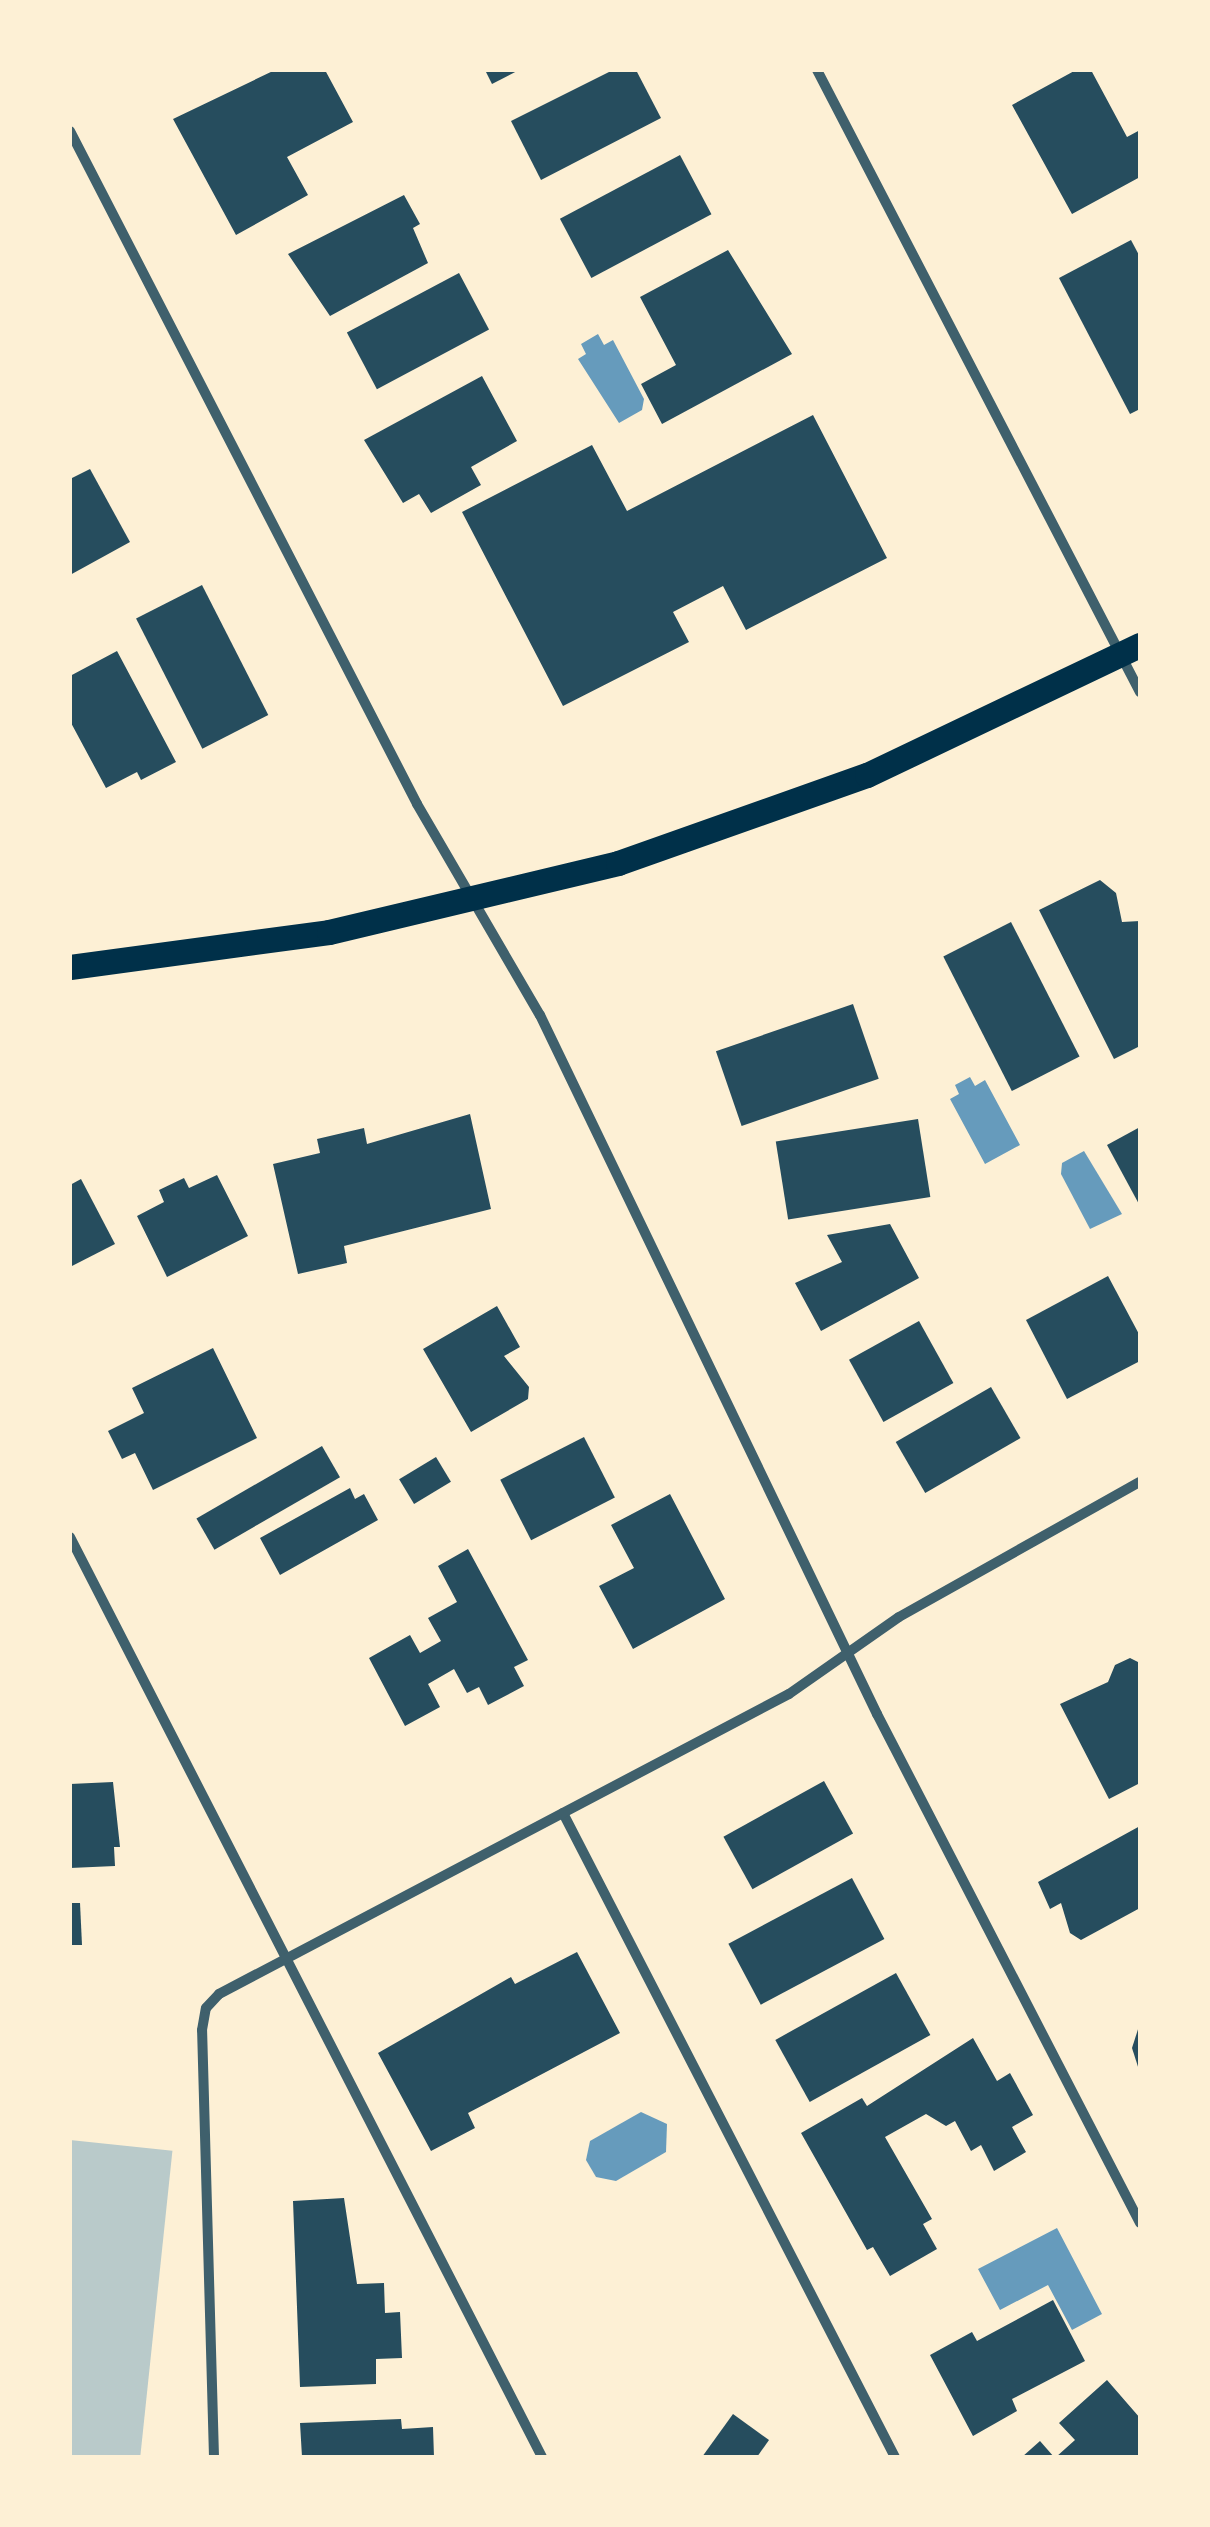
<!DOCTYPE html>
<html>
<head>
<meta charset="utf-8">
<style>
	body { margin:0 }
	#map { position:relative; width:1210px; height:2527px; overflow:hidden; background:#fdf0d5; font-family:Roboto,sans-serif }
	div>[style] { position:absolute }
	.green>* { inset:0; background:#b9caca; transform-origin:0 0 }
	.water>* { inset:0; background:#669bbc }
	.building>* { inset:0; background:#264d5e; transform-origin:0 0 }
	.minor>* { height:10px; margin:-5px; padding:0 5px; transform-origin:5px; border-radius:5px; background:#3f606c }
	.primary>* { height:25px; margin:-12.5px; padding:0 12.5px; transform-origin:12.5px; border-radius:12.5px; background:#003049 }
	span { translate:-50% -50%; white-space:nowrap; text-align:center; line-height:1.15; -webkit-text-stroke:8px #fdf0d5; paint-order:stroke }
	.frame { position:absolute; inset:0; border:72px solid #fdf0d5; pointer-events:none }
</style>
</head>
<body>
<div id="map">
	<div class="green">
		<i style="left:70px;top:2140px;width:103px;height:317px;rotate:6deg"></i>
	</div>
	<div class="water">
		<i style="clip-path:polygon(598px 334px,604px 345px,613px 340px,644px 399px,642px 410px,619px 423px,578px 359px,586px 354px,581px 344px)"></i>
		<i style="clip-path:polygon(970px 1077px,975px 1086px,985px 1080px,1020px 1145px,985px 1164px,950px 1099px,959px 1094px,955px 1085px)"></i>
		<i style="clip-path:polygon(1084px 1151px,1122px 1214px,1090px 1229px,1061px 1174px,1062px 1163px)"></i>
		<i style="clip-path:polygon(641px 2112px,667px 2124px,666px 2152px,616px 2181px,596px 2177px,586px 2160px,590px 2141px)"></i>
		<i style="clip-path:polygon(1057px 2228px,1102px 2314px,1072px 2330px,1048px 2285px,1000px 2310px,978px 2269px)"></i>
	</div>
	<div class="building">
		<i style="clip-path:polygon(275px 70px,325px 70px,353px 122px,287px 157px,308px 195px,236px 235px,173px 119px)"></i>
		<i style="clip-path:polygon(485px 70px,519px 70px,492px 84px)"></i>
		<i style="clip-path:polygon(613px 70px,636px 70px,661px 118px,541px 180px,511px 121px)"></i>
		<i style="clip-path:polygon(1076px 70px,1091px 70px,1127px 137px,1140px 130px,1140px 177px,1072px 214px,1012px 105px)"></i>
		<i style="left:680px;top:155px;width:67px;height:136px;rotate:62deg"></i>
		<i style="clip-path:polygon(404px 195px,420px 224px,413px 228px,428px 263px,330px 316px,288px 254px)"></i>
		<i style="clip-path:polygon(1131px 240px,1140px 257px,1140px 409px,1130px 414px,1059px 278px)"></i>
		<i style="clip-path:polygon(728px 250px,792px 354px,662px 424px,641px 384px,676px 365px,640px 297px)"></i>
		<i style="left:459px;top:273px;width:64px;height:127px;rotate:62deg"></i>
		<i style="clip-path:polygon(482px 376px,517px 441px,471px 467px,481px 485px,431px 513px,419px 494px,403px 503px,364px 440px)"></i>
		<i style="clip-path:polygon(813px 415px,887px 558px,746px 630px,723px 586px,673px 612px,689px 642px,563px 706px,462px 512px,592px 445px,627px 511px)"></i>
		<i style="clip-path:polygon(90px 469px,130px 542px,70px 575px,70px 479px)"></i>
		<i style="left:202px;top:585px;width:146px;height:74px;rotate:63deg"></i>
		<i style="clip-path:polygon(117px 651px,176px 762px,141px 780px,137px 772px,106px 788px,70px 721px,70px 676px)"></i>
		<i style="clip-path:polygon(1100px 880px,1116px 893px,1122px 922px,1140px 921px,1140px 1046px,1114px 1059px,1039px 910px)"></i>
		<i style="left:1011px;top:922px;width:151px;height:76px;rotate:63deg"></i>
		<i style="left:853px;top:1004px;width:79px;height:145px;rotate:71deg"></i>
		<i style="clip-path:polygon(470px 1114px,491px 1209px,344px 1246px,347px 1263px,298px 1274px,273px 1164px,320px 1153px,317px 1139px,364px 1128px,367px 1144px)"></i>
		<i style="left:918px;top:1119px;width:79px;height:144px;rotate:81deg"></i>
		<i style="clip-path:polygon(1140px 1127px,1140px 1206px,1107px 1145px)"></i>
		<i style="clip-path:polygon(217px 1175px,248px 1236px,167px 1277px,137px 1216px,164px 1202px,159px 1190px,184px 1178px,189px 1188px)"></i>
		<i style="clip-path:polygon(81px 1179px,115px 1244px,70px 1267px,70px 1185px)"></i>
		<i style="clip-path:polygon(890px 1224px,919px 1278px,821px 1331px,795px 1283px,842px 1262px,827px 1235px)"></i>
		<i style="clip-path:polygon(1108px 1276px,1140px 1336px,1140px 1361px,1067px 1399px,1026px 1320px)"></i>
		<i style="clip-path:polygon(497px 1306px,520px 1347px,504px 1356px,529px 1387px,528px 1399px,471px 1432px,423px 1349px)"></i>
		<i style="left:919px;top:1321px;width:71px;height:80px;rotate:61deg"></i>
		<i style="clip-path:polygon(213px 1348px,257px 1438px,153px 1490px,135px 1453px,122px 1459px,108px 1431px,144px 1413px,132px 1388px)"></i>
		<i style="left:991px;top:1387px;width:59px;height:110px;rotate:60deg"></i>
		<i style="left:584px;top:1437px;width:68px;height:94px;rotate:63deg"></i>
		<i style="left:322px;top:1446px;width:36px;height:145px;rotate:60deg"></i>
		<i style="left:436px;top:1457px;width:29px;height:43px;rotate:59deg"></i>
		<i style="clip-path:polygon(350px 1488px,355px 1499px,364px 1494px,378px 1520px,280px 1575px,260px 1538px)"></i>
		<i style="clip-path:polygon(670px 1494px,725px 1599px,633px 1649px,599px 1586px,634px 1568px,611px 1525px)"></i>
		<i style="clip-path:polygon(468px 1549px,528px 1660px,514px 1667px,524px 1686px,488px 1705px,479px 1687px,467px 1693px,454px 1669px,428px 1684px,440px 1707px,405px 1726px,369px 1658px,410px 1635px,420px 1653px,441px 1641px,428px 1618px,457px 1602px,438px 1566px)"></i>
		<i style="clip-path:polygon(1130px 1658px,1140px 1663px,1140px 1783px,1109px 1799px,1060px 1704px,1108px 1682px,1115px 1665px)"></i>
		<i style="left:824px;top:1781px;width:60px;height:115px;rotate:61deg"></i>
		<i style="clip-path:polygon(113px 1782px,120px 1847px,114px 1847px,115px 1866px,70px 1868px,70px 1784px)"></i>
		<i style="clip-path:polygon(1140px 1826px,1140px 1908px,1081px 1940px,1070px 1933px,1061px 1903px,1050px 1909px,1038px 1882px)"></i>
		<i style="left:852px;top:1878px;width:69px;height:140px;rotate:62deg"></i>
		<i style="clip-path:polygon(70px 1903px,80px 1903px,82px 1945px,70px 1945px)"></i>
		<i style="clip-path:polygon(577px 1952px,620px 2033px,468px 2113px,475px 2128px,431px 2151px,378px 2053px,511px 1977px,515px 1984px)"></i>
		<i style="left:896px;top:1973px;width:71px;height:138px;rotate:61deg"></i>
		<i style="clip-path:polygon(1140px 2023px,1140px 2073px,1132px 2048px)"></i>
		<i style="clip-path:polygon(973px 2038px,997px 2081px,1010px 2073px,1033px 2115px,1012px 2127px,1026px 2152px,994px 2171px,981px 2145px,971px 2151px,955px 2121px,946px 2126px,926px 2114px,885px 2137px,932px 2219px,923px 2224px,937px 2249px,890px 2276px,873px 2247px,867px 2250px,801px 2133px,862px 2098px,867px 2106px)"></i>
		<i style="clip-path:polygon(344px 2198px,357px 2284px,384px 2283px,385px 2313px,400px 2312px,402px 2358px,376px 2359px,376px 2384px,300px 2387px,293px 2201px)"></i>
		<i style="clip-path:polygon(1053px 2300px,1085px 2361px,1012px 2399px,1017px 2411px,973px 2436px,930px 2355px,972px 2332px,977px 2341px)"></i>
		<i style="clip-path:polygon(1107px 2380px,1140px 2418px,1140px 2457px,1056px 2457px,1075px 2440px,1059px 2423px)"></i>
		<i style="clip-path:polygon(733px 2414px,769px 2440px,757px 2457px,702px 2457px)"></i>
		<i style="clip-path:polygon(401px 2419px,402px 2429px,433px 2427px,434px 2457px,302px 2457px,300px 2423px)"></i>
		<i style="clip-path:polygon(1040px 2441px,1054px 2457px,1022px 2457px)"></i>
	</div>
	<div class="minor">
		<i style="left:817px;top:70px;width:701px;rotate:62.56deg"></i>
		<i style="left:70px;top:131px;width:757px;rotate:62.72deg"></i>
		<i style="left:417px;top:804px;width:244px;rotate:59.8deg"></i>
		<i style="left:540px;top:1015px;width:776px;rotate:64.26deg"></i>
		<i style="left:877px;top:1714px;width:573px;rotate:62.67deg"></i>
		<i style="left:70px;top:1537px;width:1034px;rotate:62.84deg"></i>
		<i style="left:563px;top:1813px;width:725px;rotate:62.73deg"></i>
		<i style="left:214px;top:2457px;width:427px;rotate:-91.6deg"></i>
		<i style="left:202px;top:2030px;width:22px;rotate:-80deg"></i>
		<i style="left:206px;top:2008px;width:19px;rotate:-47deg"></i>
		<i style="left:219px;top:1994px;width:644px;rotate:-27.76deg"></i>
		<i style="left:789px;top:1694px;width:134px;rotate:-35deg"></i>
		<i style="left:899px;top:1617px;width:276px;rotate:-29.3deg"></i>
	</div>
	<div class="primary">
		<i style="left:70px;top:967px;width:261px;rotate:-7.7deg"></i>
		<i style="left:329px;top:932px;width:297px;rotate:-13.4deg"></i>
		<i style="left:618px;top:863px;width:264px;rotate:-19.5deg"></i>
		<i style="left:867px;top:775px;width:302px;rotate:-25.5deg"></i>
	</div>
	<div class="frame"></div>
</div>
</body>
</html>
